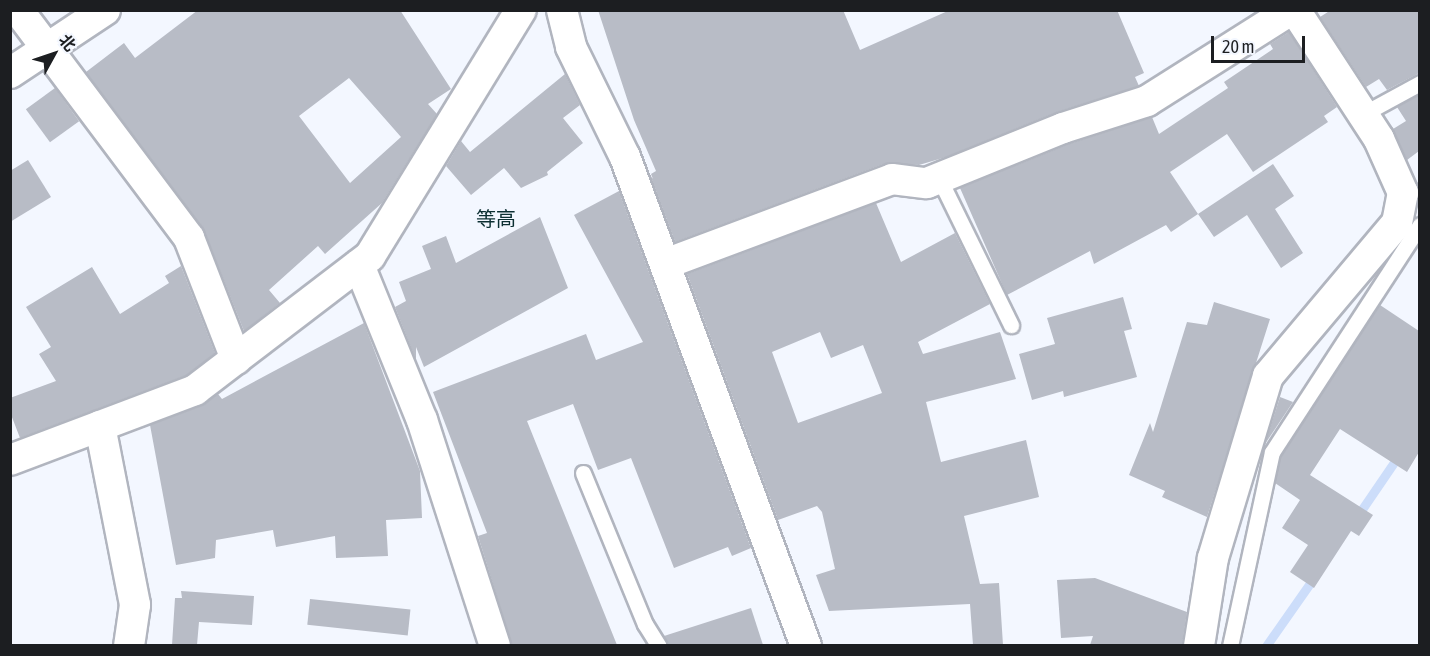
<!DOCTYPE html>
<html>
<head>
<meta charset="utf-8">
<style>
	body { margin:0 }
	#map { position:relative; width:1430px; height:656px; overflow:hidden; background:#f3f7ff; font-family:"Asap Condensed","Noto Sans SC",sans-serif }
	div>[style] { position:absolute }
	.stream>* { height:9px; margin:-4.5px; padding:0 4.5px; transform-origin:4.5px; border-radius:4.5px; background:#ccddfa }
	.building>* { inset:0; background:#b8bcc6; transform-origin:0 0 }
	.roads { filter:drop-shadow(2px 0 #b1b5bf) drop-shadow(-2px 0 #b1b5bf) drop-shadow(0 2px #b1b5bf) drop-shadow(0 -2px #b1b5bf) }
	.lane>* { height:15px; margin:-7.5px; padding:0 7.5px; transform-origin:7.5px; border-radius:7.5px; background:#fff }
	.street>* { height:30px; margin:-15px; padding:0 15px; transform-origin:15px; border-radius:15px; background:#fff }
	span { translate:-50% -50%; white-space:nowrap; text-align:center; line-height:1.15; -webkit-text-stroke:4.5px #f3f7ff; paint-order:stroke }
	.quarter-label { font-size:20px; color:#0c2f32 }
	.frame { position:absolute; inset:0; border:12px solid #1c1e21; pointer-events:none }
	.north { position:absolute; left:24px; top:24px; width:60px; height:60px; -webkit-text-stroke:4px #f3f7ff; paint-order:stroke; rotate:50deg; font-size:16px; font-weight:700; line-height:24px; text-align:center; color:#1c1e21 }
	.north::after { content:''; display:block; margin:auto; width:21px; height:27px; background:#1c1e21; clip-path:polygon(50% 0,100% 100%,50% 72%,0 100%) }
	.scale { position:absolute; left:1211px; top:36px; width:94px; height:27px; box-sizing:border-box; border:3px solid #1c1e21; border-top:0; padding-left:8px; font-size:18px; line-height:21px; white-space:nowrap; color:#1c1e21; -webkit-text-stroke:4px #f3f7ff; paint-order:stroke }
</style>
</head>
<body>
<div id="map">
	<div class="stream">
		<i style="left:1356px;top:518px;width:76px;rotate:-55.7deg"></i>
		<i style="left:1266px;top:646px;width:85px;rotate:-55deg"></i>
	</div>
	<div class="building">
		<i style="clip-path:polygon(evenodd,198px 10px,400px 10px,451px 89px,428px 104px,437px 114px,382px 203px,325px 254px,318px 246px,269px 290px,280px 303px,244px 331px,203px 228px,86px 72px,124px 43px,135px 58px,198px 10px,349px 78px,401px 137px,350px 183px,299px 116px,349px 78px)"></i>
		<i style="clip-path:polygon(598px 10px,843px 10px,860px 50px,950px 10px,1117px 10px,1144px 73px,1135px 77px,1139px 86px,1057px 112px,946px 157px,919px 165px,886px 163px,675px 242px,650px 175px,653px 179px,651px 174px,656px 171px,634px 120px)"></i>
		<i style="clip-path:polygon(1331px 10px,1419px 10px,1419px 73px,1387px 90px,1379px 79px,1366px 87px,1320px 17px)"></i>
		<i style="clip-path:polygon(1289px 32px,1337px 107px,1324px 116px,1328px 122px,1253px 172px,1227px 134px,1170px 172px,1198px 214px,1171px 232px,1166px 225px,1094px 264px,1090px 251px,1007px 295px,960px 188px,1069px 144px,1152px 117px,1159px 134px,1228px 88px,1224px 82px,1273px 49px,1270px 44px)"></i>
		<i style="clip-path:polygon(565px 74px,580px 105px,563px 118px,583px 143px,547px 172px,548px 175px,521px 188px,504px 168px,471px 195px,446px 166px,461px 141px,470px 152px)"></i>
		<i style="left:55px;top:88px;width:41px;height:36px;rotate:54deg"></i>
		<i style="clip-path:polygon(1419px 94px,1419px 151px,1407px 160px,1393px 129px,1406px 121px,1397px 107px)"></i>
		<i style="clip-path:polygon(28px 160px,51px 197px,10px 222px,10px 171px)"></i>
		<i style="clip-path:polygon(1273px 164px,1294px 196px,1275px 209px,1303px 253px,1281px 268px,1247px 215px,1214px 237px,1198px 214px)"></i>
		<i style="clip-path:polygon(619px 191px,751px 548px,732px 556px,728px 547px,674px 568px,631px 458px,598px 470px,573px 404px,527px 421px,617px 645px,512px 645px,478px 536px,487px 533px,433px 392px,586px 334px,596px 360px,643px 342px,574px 215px)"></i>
		<i style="clip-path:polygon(evenodd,876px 203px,901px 262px,955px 233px,990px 304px,918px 342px,923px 354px,1000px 332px,1016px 379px,926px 402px,941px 462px,1026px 440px,1039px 497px,964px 516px,980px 584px,999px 583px,1003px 645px,973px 645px,970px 604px,829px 611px,816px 575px,835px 569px,822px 512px,817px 506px,778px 520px,687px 274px,876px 203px,820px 332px,831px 358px,863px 345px,882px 393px,798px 423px,772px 352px,820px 332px)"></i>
		<i style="clip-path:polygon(540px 217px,568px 288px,424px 367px,416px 347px,416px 360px,395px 307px,406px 301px,399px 282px,431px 269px,422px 246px,446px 236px,456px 263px)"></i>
		<i style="clip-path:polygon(181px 266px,215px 353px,187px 375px,20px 438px,10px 412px,10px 398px,56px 381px,39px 354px,51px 347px,26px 307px,92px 267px,120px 314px,169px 283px,165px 276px)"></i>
		<i style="clip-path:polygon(1123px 297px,1132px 329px,1124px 331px,1137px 377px,1064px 397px,1063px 391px,1032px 400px,1019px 354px,1055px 344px,1047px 318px)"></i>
		<i style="clip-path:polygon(1214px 302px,1270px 319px,1207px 517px,1162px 497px,1165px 491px,1129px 475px,1150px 423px,1153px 432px,1187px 322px,1207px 325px)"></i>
		<i style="clip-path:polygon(1380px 305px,1419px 331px,1419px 452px,1407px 472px,1340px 429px,1310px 475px,1373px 515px,1359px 536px,1351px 531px,1314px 588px,1290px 572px,1308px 545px,1282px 528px,1300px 500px,1275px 483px,1281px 456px)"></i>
		<i style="clip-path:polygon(364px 323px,420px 471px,422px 518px,386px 520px,388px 556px,336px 558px,335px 536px,276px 547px,273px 530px,216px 540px,215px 558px,176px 565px,150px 425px,201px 406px,218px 394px,222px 399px)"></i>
		<i style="clip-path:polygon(1280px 397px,1293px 402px,1265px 444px)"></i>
		<i style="clip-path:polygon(1095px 578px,1187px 612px,1182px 645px,1090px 645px,1093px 636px,1061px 638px,1057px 580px)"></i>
		<i style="clip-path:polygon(181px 591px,254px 596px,252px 625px,199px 622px,197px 645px,172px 645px,175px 598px,182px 598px)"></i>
		<i style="left:310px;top:599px;width:101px;height:26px;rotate:6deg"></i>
		<i style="clip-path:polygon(751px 608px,763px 645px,669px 645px,664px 636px)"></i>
	</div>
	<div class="roads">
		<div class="lane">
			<i style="left:1363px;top:114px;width:65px;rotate:-28.5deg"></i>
			<i style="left:939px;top:178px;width:164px;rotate:63.9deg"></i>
			<i style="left:583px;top:473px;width:163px;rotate:67.7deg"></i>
			<i style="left:645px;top:624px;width:26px;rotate:58deg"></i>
			<i style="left:1230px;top:646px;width:198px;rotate:-77.8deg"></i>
			<i style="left:1272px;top:452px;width:271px;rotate:-56.9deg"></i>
		</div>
		<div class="street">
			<i style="left:18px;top:10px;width:285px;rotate:53.1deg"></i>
			<i style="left:189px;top:238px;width:130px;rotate:68.8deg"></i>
			<i style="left:562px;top:10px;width:38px;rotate:76deg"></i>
			<i style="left:571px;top:47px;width:123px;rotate:63.9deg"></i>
			<i style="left:625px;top:157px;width:521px;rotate:69.69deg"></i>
			<i style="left:10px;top:73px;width:114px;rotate:-33.6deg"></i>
			<i style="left:665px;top:264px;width:242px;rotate:-20.5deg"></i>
			<i style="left:892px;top:179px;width:35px;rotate:7deg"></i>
			<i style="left:927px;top:183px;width:147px;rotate:-22deg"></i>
			<i style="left:1063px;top:128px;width:88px;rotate:-17.8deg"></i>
			<i style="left:1147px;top:101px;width:170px;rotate:-32.3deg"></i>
			<i style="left:359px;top:265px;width:167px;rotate:67.9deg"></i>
			<i style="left:422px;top:420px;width:237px;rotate:72.1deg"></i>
			<i style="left:100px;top:426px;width:182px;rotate:78.9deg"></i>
			<i style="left:135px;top:605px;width:41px;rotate:98.3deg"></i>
			<i style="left:10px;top:460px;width:198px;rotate:-20.7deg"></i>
			<i style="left:195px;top:390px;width:220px;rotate:-37.4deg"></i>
			<i style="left:370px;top:256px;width:289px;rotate:-58.5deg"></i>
			<i style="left:1199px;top:646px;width:89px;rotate:-81deg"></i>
			<i style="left:1213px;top:558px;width:190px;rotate:-73.2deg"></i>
			<i style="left:1268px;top:376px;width:200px;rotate:-49.9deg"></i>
			<i style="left:1397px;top:223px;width:31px;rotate:-79deg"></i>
			<i style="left:1403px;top:193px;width:59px;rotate:-114deg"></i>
			<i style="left:1379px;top:139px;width:154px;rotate:-123.1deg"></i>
		</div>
	</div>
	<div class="quarter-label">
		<span style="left:496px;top:218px">等高</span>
	</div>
	<div class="frame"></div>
	<div class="north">北</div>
	<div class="scale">20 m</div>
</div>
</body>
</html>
